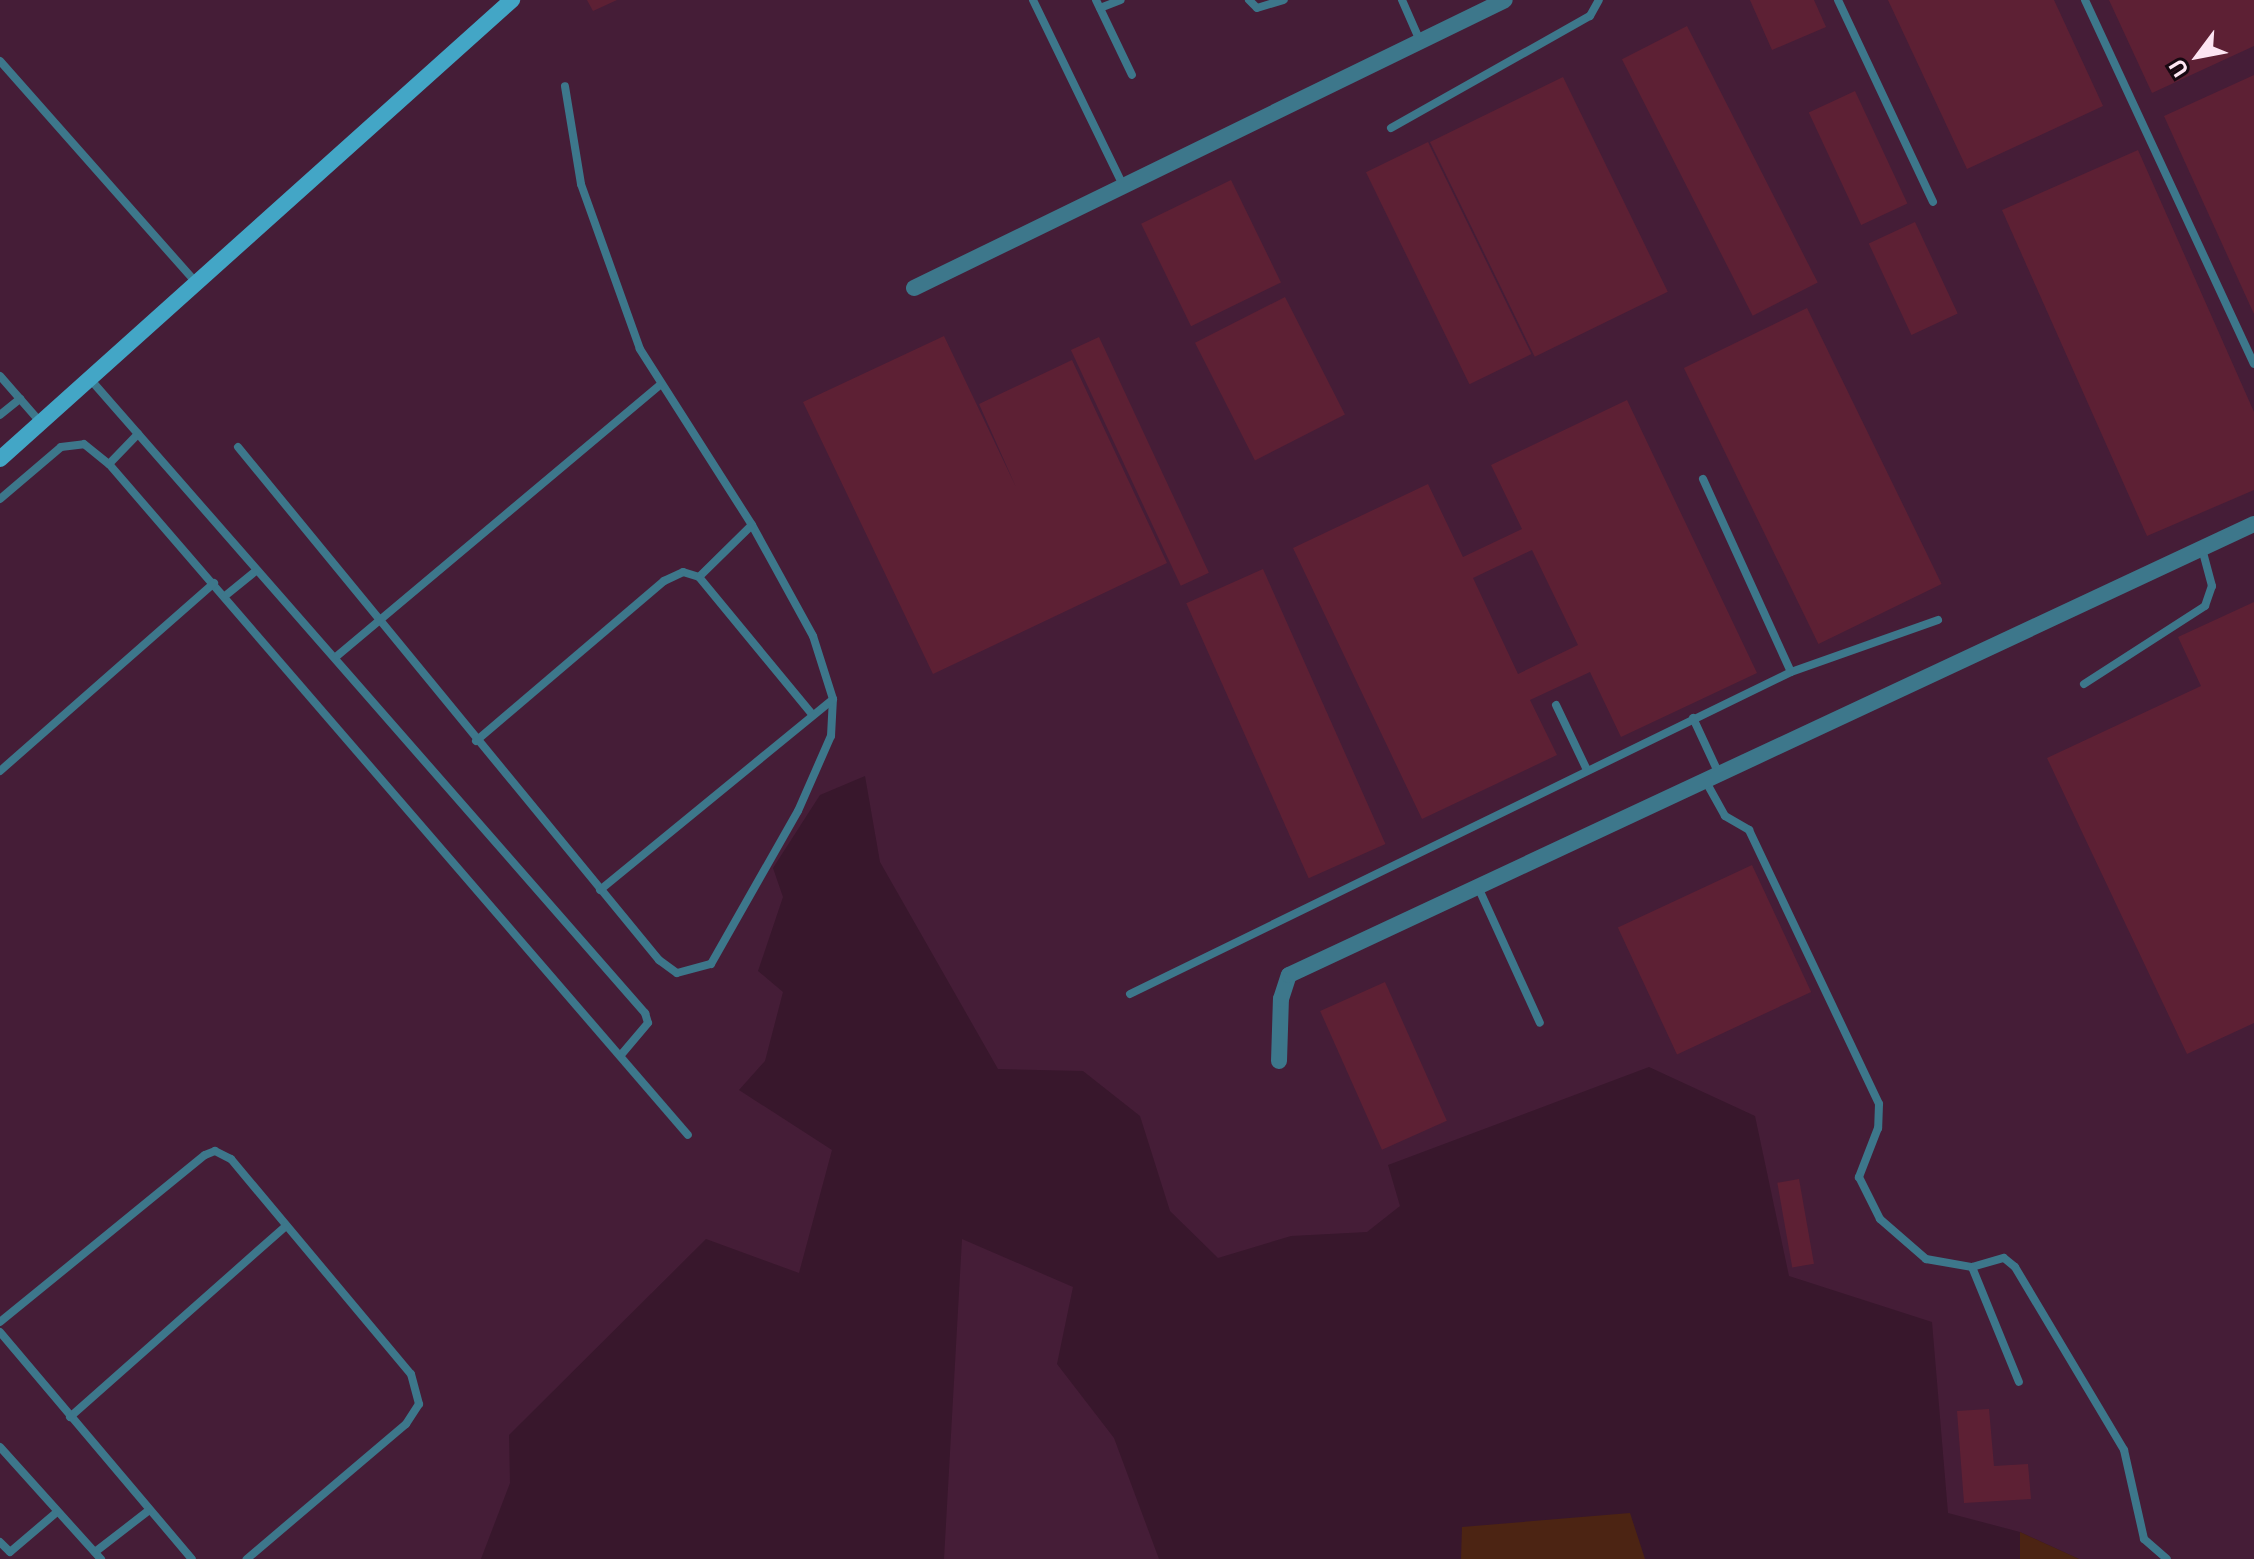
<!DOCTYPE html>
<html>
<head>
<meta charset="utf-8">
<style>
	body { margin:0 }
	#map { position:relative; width:2254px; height:1559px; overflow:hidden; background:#38172c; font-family:"Open Sans",sans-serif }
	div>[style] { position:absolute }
	.built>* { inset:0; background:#451d37 }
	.green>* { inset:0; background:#4c2413 }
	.building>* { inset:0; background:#5d2034; transform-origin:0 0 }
	.lane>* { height:8px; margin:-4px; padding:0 4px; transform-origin:4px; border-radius:4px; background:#3d778b }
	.street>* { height:16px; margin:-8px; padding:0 8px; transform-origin:8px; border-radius:8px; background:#3d778b }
	.secondary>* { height:16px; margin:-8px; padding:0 8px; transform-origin:8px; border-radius:8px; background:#43a6c6 }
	span { translate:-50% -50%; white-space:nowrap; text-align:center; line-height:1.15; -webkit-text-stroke:6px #170811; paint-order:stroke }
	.north { position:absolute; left:2158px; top:16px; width:80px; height:80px; -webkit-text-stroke:6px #170811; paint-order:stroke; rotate:238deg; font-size:22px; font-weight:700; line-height:32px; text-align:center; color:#fde5f2 }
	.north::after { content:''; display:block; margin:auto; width:28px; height:36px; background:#fde5f2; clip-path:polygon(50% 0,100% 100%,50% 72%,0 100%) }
</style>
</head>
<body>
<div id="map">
	<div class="built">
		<i style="clip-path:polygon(0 0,2254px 0,2254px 1559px,2079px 1559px,2020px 1532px,1948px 1513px,1932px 1322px,1789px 1276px,1755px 1116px,1649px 1067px,1388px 1165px,1400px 1206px,1367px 1232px,1291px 1236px,1218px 1258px,1170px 1211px,1140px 1116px,1083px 1071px,998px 1069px,880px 862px,865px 776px,820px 795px,773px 868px,783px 897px,758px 971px,783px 992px,765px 1061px,739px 1090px,832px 1150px,799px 1273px,706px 1239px,509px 1435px,510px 1483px,481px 1559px,0 1559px)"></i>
		<i style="clip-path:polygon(962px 1239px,1073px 1287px,1057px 1364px,1114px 1438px,1159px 1559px,944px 1559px)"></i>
	</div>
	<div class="green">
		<i style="clip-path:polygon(1630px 1513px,1645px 1559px,1461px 1559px,1462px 1527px)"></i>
		<i style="clip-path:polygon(2020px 1532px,2079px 1559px,2020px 1559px)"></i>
	</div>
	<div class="building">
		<i style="clip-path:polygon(587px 0,617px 0,593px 11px)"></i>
		<i style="clip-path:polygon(1750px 0,1814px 0,1826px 27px,1772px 50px)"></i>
		<i style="clip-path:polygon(1888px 0,2054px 0,2103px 106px,1967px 169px)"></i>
		<i style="clip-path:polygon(2109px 0,2254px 0,2254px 46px,2152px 93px)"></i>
		<i style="left:1687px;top:26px;width:288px;height:73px;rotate:63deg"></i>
		<i style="clip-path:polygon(2254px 75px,2254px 314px,2164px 116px)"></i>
		<i style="left:1563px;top:77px;width:239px;height:148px;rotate:64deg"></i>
		<i style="left:1855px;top:91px;width:124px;height:51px;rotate:65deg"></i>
		<i style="left:1428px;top:142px;width:236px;height:69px;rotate:64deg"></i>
		<i style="clip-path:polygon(2138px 150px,2254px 412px,2254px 490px,2147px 536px,2002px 210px)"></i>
		<i style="left:1231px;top:180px;width:114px;height:100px;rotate:64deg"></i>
		<i style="left:1915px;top:222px;width:101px;height:51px;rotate:65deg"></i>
		<i style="left:1285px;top:297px;width:132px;height:101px;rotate:63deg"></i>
		<i style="left:1807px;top:308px;width:307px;height:137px;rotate:64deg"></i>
		<i style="clip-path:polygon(944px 336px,1016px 487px,979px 404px,1072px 360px,1167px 563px,933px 674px,803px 402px)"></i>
		<i style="left:1099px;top:337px;width:260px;height:31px;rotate:65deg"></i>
		<i style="clip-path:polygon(evenodd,1627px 400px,1757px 673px,1621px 737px,1590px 672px,1530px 700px,1557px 755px,1422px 819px,1293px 548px,1428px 484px,1463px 557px,1522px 529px,1491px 465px,1627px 400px,1532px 550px,1578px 645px,1518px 674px,1473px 578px,1532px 550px)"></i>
		<i style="left:1263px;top:569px;width:301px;height:84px;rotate:66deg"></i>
		<i style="clip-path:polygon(2254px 602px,2254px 1023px,2187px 1054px,2047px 758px,2201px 686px,2178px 637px)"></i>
		<i style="left:1752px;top:865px;width:140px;height:148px;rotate:65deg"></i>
		<i style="left:1385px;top:982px;width:152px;height:71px;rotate:66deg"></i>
		<i style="left:1799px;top:1179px;width:86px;height:22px;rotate:80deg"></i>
		<i style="clip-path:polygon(1989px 1409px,1994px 1466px,2028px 1464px,2031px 1499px,1964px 1503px,1957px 1411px)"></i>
	</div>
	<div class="lane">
		<i style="left:1033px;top:0;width:203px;rotate:64.1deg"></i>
		<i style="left:1096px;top:0;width:83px;rotate:64.4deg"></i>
		<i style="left:1249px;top:0;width:11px;rotate:45deg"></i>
		<i style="left:1257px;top:8px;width:28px;rotate:-17deg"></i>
		<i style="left:1402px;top:0;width:45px;rotate:66.3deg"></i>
		<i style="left:1838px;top:0;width:223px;rotate:64.8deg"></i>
		<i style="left:2085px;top:0;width:401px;rotate:65.1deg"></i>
		<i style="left:1100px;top:8px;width:22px;rotate:-21deg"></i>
		<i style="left:0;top:61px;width:293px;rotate:48.5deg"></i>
		<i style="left:1391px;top:128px;width:228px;rotate:-29.4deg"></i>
		<i style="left:1590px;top:16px;width:18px;rotate:-61deg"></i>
		<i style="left:0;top:376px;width:62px;rotate:48.9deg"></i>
		<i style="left:90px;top:379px;width:843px;rotate:48.8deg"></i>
		<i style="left:645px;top:1013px;width:10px;rotate:73deg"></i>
		<i style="left:648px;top:1023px;width:43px;rotate:130.3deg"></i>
		<i style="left:0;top:415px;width:26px;rotate:-39deg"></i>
		<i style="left:238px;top:447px;width:664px;rotate:50.63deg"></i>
		<i style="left:659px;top:960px;width:22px;rotate:36deg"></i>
		<i style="left:677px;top:973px;width:35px;rotate:-15deg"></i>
		<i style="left:711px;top:964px;width:176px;rotate:-60.4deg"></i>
		<i style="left:798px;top:811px;width:82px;rotate:-66.3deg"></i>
		<i style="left:831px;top:736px;width:37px;rotate:-87deg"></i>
		<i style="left:833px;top:699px;width:66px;rotate:-107.6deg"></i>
		<i style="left:813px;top:636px;width:127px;rotate:-118.8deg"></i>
		<i style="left:752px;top:525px;width:209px;rotate:-122.5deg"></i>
		<i style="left:640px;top:349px;width:175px;rotate:-109.7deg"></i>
		<i style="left:581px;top:184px;width:99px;rotate:-99.3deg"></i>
		<i style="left:109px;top:464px;width:886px;rotate:49.21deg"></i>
		<i style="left:1703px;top:479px;width:212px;rotate:65.5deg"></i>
		<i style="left:0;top:499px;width:80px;rotate:-40.4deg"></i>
		<i style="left:61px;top:447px;width:23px;rotate:-7deg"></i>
		<i style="left:84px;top:444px;width:32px;rotate:39deg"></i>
		<i style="left:109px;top:464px;width:42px;rotate:-46deg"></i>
		<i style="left:699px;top:577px;width:74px;rotate:-44.5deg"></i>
		<i style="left:225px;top:596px;width:41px;rotate:-39.1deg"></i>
		<i style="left:337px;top:656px;width:420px;rotate:-40deg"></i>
		<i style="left:2084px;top:684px;width:144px;rotate:-32.8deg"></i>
		<i style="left:2205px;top:606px;width:21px;rotate:-71deg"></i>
		<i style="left:2212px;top:586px;width:38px;rotate:-105deg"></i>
		<i style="left:1556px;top:705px;width:72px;rotate:64.5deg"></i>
		<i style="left:1693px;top:718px;width:62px;rotate:65.1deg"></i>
		<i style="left:476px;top:741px;width:247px;rotate:-40.4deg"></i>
		<i style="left:664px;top:581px;width:21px;rotate:-25deg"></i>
		<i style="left:683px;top:572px;width:17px;rotate:17deg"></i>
		<i style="left:699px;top:577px;width:178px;rotate:50.5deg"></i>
		<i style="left:0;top:771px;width:285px;rotate:-41.3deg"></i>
		<i style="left:1705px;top:780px;width:41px;rotate:60.9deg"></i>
		<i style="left:1725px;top:816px;width:28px;rotate:30deg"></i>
		<i style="left:1749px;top:830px;width:303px;rotate:64.6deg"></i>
		<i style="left:1879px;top:1104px;width:24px;rotate:92deg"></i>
		<i style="left:1878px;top:1128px;width:53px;rotate:111.2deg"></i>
		<i style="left:1859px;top:1177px;width:47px;rotate:63.4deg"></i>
		<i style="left:1880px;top:1219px;width:61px;rotate:41deg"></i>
		<i style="left:1926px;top:1259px;width:47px;rotate:9.9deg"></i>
		<i style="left:1972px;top:1267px;width:33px;rotate:-16deg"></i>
		<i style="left:2004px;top:1258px;width:14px;rotate:39deg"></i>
		<i style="left:2015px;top:1267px;width:213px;rotate:59.2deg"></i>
		<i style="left:2124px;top:1450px;width:91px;rotate:77.3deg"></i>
		<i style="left:2144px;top:1539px;width:30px;rotate:41deg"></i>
		<i style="left:1478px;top:887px;width:149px;rotate:65.5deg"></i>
		<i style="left:600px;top:890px;width:301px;rotate:-39.3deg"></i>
		<i style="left:1130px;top:994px;width:735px;rotate:-25.97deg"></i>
		<i style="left:1791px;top:672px;width:156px;rotate:-19.5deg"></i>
		<i style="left:1972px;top:1267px;width:124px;rotate:67.8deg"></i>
		<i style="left:0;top:1322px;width:264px;rotate:-39.2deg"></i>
		<i style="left:205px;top:1155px;width:11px;rotate:-22deg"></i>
		<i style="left:215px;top:1151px;width:18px;rotate:27deg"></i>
		<i style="left:231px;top:1159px;width:280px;rotate:50.1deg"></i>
		<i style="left:411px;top:1374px;width:31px;rotate:75deg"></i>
		<i style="left:419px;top:1404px;width:24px;rotate:123deg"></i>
		<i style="left:406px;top:1424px;width:209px;rotate:139.7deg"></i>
		<i style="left:0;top:1332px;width:297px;rotate:49.8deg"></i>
		<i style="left:70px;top:1417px;width:288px;rotate:-41.5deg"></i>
		<i style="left:0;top:1447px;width:151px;rotate:48deg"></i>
		<i style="left:0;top:1542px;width:14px;rotate:45deg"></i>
		<i style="left:10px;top:1552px;width:62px;rotate:-40.4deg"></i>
		<i style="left:95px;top:1552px;width:67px;rotate:-37.7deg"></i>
	</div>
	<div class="street">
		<i style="left:914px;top:288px;width:657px;rotate:-25.98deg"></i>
		<i style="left:1279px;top:1061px;width:62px;rotate:-88.2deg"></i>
		<i style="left:1281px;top:999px;width:25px;rotate:-72deg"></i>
		<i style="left:1289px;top:975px;width:1065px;rotate:-25.05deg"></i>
	</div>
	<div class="secondary">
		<i style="left:0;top:459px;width:688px;rotate:-41.88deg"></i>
	</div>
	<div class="north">U</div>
</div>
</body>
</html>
